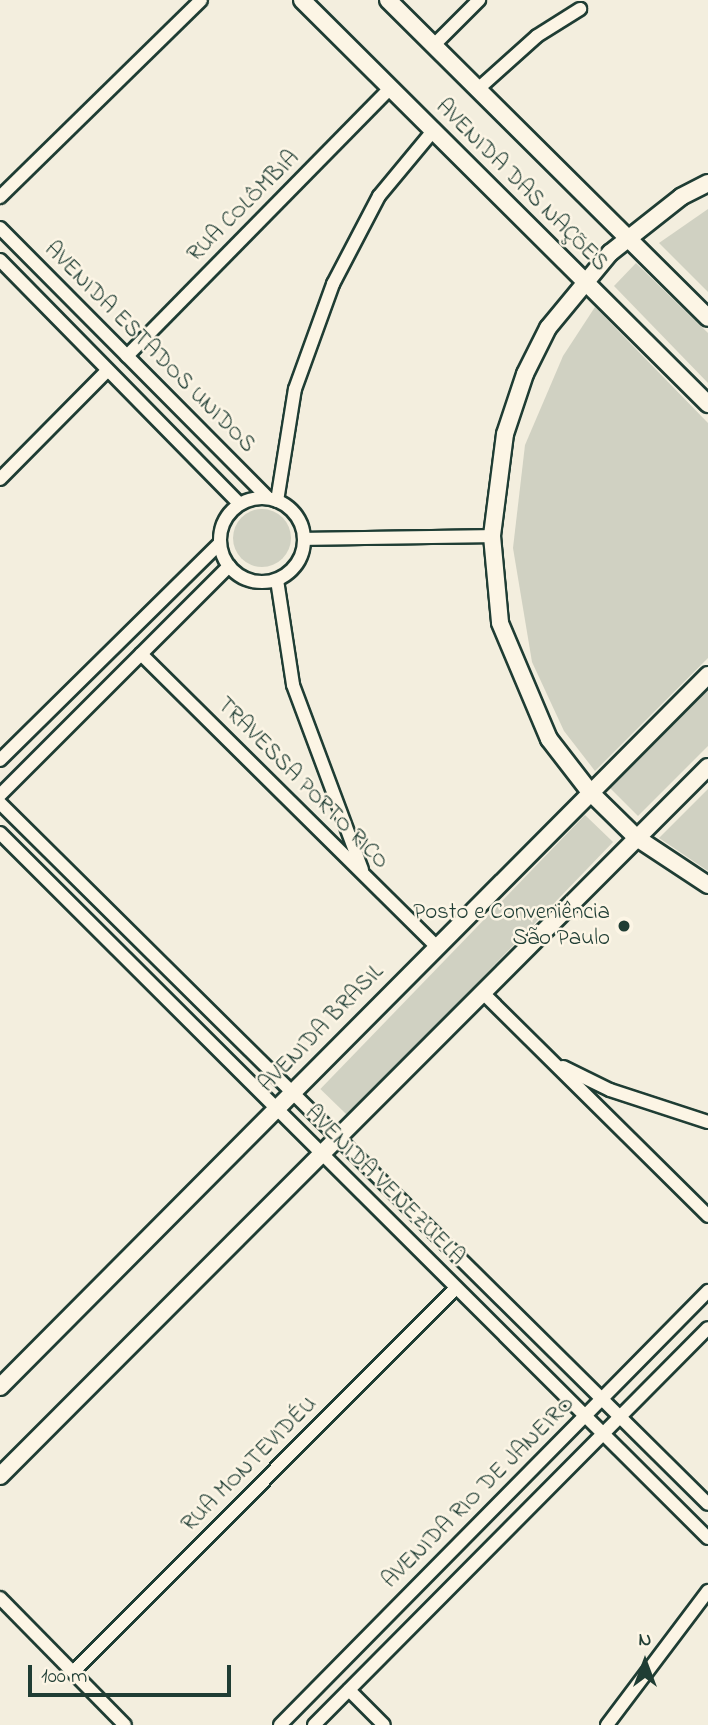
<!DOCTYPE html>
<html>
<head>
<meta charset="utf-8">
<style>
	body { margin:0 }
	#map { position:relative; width:708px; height:1725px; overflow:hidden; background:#f3eede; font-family:"Indie Flower",sans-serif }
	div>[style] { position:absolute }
	.green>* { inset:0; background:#d0d1c2; transform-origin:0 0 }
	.round { border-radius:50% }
	.roads { filter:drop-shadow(2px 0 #1f3d34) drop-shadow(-2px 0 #1f3d34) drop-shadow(0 2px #1f3d34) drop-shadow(0 -2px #1f3d34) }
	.street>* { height:12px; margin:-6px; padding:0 6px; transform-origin:6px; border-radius:6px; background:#fcf5e5 }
	.street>.ring { margin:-6px; padding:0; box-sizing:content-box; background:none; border:12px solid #fcf5e5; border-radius:50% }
	.secondary>* { height:16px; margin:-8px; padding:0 8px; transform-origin:8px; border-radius:8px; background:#fcf5e5 }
	.dots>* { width:19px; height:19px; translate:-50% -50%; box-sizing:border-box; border:4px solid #fcf5e5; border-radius:50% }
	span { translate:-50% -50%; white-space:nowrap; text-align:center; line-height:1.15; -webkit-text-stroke:5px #fcf5e5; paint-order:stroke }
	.street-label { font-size:23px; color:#1f3d34 }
	.poi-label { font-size:23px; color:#1f3d34 }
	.right { translate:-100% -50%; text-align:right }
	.north { position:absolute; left:610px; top:1627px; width:70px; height:70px; -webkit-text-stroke:5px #fcf5e5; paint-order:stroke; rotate:0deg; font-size:19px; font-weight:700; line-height:28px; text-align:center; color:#1f3d34 }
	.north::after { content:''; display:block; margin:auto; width:24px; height:32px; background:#1f3d34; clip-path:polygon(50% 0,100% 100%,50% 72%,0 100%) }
	.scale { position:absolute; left:28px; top:1665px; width:203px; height:32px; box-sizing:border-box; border:4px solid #1f3d34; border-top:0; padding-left:9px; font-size:21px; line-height:24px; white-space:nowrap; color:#1f3d34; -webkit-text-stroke:5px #fcf5e5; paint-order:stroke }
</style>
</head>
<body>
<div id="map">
	<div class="green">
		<i style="clip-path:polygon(708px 209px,708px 292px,659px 243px)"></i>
		<i style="clip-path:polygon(636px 263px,708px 333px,708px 383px,614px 286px)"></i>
		<i style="clip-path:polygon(595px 307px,708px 423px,708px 658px,595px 771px,564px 731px,532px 662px,513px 548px,525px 445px,563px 356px)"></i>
		<i class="round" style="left:233px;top:509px;width:58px;height:58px"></i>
		<i style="clip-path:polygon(708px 690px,708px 746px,638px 816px,610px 788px)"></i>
		<i style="clip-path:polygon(708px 789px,708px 871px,659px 838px)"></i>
		<i style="left:585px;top:815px;width:39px;height:381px;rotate:44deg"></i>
	</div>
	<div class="roads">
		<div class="street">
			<i style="left:434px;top:45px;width:64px;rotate:-45deg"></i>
			<i style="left:478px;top:89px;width:79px;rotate:-41.9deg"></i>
			<i style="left:537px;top:36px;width:51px;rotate:-32.1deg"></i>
			<i style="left:0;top:197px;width:281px;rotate:-44.4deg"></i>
			<i style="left:0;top:228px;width:380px;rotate:45.2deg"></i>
			<i style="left:0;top:260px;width:342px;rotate:45.5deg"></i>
			<i style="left:127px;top:356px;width:375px;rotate:-45.5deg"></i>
			<i style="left:0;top:479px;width:153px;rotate:-45.3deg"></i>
			<i class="ring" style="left:220px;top:498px;width:72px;height:72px"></i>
			<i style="left:277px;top:501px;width:113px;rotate:-80.9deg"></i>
			<i style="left:295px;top:389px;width:112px;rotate:-70.1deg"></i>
			<i style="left:333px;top:284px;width:99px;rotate:-62.4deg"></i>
			<i style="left:379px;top:196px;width:85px;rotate:-50.3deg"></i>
			<i style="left:304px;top:539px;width:188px;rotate:-0.9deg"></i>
			<i style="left:277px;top:580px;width:106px;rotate:81.3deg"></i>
			<i style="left:293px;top:685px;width:197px;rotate:69.5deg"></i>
			<i style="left:141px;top:654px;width:414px;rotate:44.7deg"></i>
			<i style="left:0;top:760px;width:309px;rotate:-44.6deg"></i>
			<i style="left:0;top:795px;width:324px;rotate:-45deg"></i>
			<i style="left:0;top:803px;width:996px;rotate:44.72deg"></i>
			<i style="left:0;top:833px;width:999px;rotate:44.88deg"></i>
			<i style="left:483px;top:993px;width:317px;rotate:44.7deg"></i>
			<i style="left:563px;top:1067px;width:52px;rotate:26.1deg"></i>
			<i style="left:610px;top:1090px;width:103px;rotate:18.1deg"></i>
			<i style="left:0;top:1598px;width:178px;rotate:45.5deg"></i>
			<i style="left:73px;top:1672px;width:542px;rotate:-45.07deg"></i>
			<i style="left:349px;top:1690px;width:49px;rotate:45deg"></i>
			<i style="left:280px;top:1725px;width:610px;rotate:-45.4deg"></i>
			<i style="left:314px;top:1725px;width:559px;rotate:-45.22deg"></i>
			<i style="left:607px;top:1725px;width:168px;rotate:-53deg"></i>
		</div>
		<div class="secondary">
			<i style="left:302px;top:0;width:573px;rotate:44.86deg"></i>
			<i style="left:388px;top:0;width:451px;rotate:44.8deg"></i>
			<i style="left:708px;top:183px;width:30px;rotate:153deg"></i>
			<i style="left:681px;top:197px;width:90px;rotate:141.7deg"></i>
			<i style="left:610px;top:253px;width:97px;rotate:129.6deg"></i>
			<i style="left:548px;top:328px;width:51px;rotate:116.6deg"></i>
			<i style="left:525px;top:374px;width:63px;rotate:108.4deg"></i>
			<i style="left:505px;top:434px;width:103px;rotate:97.3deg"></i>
			<i style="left:492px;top:536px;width:87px;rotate:84.7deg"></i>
			<i style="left:500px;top:623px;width:126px;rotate:67.1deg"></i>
			<i style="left:549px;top:739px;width:67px;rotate:52.3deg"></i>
			<i style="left:590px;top:792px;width:66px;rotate:44.4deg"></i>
			<i style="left:637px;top:838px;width:85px;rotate:33.5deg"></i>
			<i style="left:0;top:1387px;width:1004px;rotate:-45.16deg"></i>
			<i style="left:0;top:1476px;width:1002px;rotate:-45.04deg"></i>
		</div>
	</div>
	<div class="dots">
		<i style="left:624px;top:926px;background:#1f3d34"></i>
	</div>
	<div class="street-label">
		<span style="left:521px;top:186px;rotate:45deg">AVENIDA DAS NAÇÕES</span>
		<span style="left:244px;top:207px;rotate:-45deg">RUA COLÔMBIA</span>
		<span style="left:149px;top:348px;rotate:45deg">AVENIDA ESTADOS UNIDOS</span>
		<span style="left:302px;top:784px;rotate:45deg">TRAVESSA PORTO RICO</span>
		<span style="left:322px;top:1029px;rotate:-46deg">AVENIDA BRASIL</span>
		<span style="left:384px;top:1186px;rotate:45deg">AVENIDA VENEZUELA</span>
		<span style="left:250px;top:1465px;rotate:-45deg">RUA MONTEVIDÉU</span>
		<span style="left:479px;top:1493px;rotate:-45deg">AVENIDA RIO DE JANEIRO</span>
	</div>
	<div class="poi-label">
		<span class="right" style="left:610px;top:926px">Posto e Conveniência<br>São Paulo</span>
	</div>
	<div class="north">N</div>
	<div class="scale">100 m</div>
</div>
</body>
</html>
